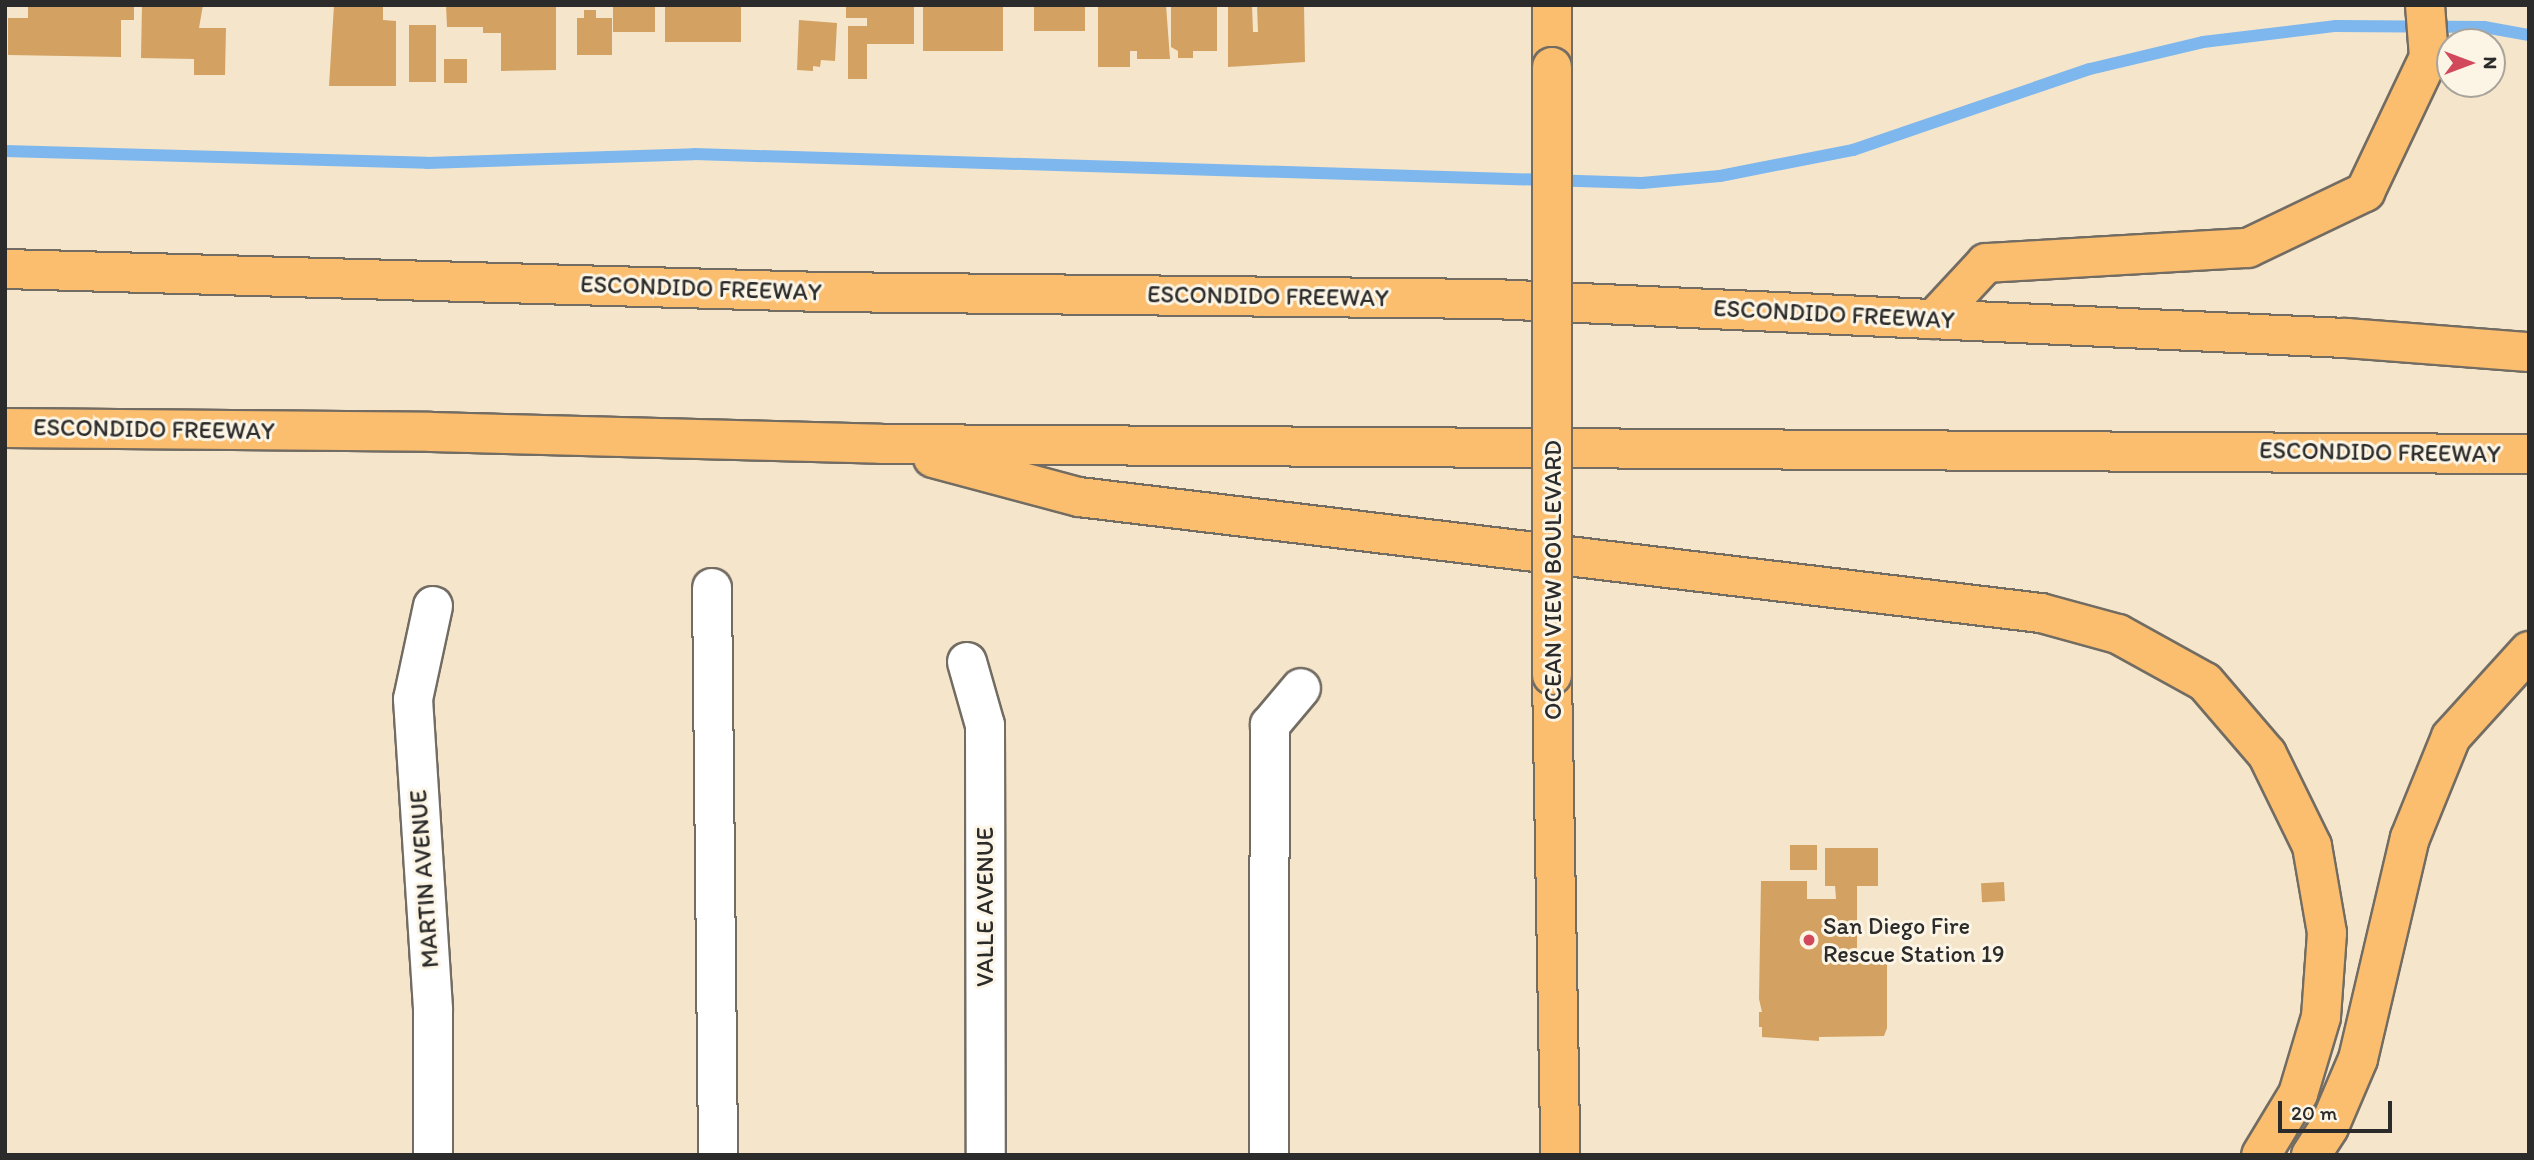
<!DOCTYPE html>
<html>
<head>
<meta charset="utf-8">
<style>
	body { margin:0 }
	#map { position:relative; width:2534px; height:1160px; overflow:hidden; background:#f5e5ca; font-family:Itim,sans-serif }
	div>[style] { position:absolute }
	.stream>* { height:12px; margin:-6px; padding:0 6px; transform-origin:6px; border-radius:6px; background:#7db7ee }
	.building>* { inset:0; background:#d3a262; transform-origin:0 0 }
	.roads { filter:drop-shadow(2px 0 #726c63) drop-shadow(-2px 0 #726c63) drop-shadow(0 2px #726c63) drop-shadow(0 -2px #726c63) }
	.minor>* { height:38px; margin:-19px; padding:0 19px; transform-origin:19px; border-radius:19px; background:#fff }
	.major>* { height:38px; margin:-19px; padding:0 19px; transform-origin:19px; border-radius:19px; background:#fbbd6e }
	.highway>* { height:38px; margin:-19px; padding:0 19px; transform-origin:19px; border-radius:19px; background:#fbbd6e }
	.bridges { filter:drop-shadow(2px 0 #726c63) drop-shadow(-2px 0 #726c63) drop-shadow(0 2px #726c63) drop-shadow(0 -2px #726c63) }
	.major-bridge>* { height:38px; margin:-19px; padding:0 19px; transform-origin:19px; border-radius:19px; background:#fbbd6e }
	.dots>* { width:19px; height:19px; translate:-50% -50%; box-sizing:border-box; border:4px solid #fcf5e5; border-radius:50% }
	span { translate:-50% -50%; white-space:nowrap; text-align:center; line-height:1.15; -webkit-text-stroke:6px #fcf5e5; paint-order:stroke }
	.street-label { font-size:24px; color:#2b2b2b }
	.poi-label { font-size:24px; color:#2b2b2b }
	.left { translate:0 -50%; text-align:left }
	.frame { position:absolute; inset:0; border:7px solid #2b2b2b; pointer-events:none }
	.north { position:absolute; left:2436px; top:28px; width:70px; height:70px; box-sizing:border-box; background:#fcf5e5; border:2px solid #a8a49b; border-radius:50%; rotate:90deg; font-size:19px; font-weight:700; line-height:28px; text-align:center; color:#2b2b2b }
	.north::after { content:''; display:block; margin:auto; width:24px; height:32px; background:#d1495b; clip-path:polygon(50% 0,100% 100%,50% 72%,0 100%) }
	.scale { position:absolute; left:2278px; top:1101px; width:114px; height:32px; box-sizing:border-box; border:4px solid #2b2b2b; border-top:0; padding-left:9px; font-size:21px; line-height:24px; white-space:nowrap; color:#2b2b2b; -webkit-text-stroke:5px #fcf5e5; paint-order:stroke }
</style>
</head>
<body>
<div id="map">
	<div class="stream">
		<i style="left:5px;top:151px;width:422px;rotate:1.6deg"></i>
		<i style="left:427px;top:163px;width:267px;rotate:-1.9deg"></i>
		<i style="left:694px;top:154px;width:948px;rotate:1.75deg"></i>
		<i style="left:1642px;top:183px;width:78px;rotate:-5.1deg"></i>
		<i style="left:1720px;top:176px;width:136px;rotate:-11.1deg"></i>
		<i style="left:1853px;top:150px;width:250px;rotate:-18.9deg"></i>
		<i style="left:2090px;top:69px;width:116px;rotate:-13.4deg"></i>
		<i style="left:2203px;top:42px;width:134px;rotate:-6.9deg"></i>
		<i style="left:2336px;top:26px;width:148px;rotate:0.4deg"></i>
		<i style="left:2484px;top:27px;width:46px;rotate:10.1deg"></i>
	</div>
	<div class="building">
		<i style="clip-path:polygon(28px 5px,134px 5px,134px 20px,121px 20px,121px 57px,8px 55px,8px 18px,28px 18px)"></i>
		<i style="clip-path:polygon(142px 5px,203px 5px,199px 28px,226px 28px,225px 75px,194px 75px,194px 59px,141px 58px)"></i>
		<i style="clip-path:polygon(334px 5px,383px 5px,383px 20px,396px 21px,396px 86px,329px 86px)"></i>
		<i style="clip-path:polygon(446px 5px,556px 5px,556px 70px,501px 71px,501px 33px,483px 33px,483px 27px,447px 27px)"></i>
		<i style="left:613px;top:5px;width:42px;height:27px"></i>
		<i style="left:665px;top:5px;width:76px;height:37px"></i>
		<i style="clip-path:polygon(846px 5px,914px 5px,914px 44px,867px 44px,867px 79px,848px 79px,848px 26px,867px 26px,867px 18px,846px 18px)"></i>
		<i style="left:923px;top:5px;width:80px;height:46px"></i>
		<i style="left:1034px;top:5px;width:51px;height:26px"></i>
		<i style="clip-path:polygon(1098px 5px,1166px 5px,1170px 59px,1137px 59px,1137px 51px,1130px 51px,1130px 67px,1098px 67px)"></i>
		<i style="clip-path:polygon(1171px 5px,1217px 5px,1217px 51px,1193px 51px,1193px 58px,1178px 58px,1178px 51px,1171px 47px)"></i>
		<i style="clip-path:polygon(1228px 5px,1252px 5px,1253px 32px,1258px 32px,1257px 5px,1304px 5px,1305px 62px,1228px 67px)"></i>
		<i style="clip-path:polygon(584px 10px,596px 10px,596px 18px,612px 18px,612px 55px,577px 55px,577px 18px,584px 18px)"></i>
		<i style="clip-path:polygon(799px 20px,837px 23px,835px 61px,821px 60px,820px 67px,813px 66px,813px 71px,797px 70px)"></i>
		<i style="left:409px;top:25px;width:27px;height:57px"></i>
		<i style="left:444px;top:59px;width:23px;height:24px"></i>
		<i style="left:1790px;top:845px;width:27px;height:25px"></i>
		<i style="clip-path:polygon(1825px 848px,1878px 848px,1878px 886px,1857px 886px,1857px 954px,1887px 953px,1887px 1028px,1884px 1036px,1819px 1037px,1819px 1041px,1762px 1037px,1762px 1027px,1759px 1027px,1759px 1012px,1762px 1012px,1759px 999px,1761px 881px,1807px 881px,1807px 899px,1836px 899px,1835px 886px,1825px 886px)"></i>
		<i style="left:2004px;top:882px;width:19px;height:23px;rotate:87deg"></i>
	</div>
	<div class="roads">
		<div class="minor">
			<i style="left:712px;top:588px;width:567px;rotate:89.39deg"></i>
			<i style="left:433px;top:606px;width:95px;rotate:102.1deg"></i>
			<i style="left:413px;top:699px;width:312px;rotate:86.3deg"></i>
			<i style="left:433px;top:1010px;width:145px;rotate:90deg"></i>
			<i style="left:967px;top:662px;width:66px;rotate:74.1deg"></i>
			<i style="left:985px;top:725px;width:430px;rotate:89.9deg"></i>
			<i style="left:1269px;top:1155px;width:430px;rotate:-89.9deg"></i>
			<i style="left:1270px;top:725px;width:48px;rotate:-50deg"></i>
		</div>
		<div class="major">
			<i style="left:1552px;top:5px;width:62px;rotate:90deg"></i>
			<i style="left:1552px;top:675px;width:480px;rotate:89deg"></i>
		</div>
		<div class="highway">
			<i style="left:5px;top:269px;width:819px;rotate:1.61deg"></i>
			<i style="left:824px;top:292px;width:669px;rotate:0.6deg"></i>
			<i style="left:1493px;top:299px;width:854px;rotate:2.62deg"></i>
			<i style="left:2346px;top:338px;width:184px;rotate:4.4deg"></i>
			<i style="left:1934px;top:319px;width:76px;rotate:-47.1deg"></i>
			<i style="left:1986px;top:263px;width:262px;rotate:-3.3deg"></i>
			<i style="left:2248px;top:248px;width:130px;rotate:-25.6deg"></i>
			<i style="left:2365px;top:192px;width:149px;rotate:-64.6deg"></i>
			<i style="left:2429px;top:57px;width:52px;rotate:-94.4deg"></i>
			<i style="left:5px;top:428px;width:426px;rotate:0.5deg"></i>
			<i style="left:431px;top:432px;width:450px;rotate:1.5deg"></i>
			<i style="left:881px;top:444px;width:1648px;rotate:0.35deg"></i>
			<i style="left:933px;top:458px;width:151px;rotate:15deg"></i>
			<i style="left:1079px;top:497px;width:969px;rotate:6.88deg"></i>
			<i style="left:2041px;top:613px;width:80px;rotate:15.3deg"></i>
			<i style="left:2118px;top:634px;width:99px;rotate:28.9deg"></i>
			<i style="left:2205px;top:682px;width:95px;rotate:49.3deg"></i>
			<i style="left:2267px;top:754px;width:102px;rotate:63.9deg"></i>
			<i style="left:2312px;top:846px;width:88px;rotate:80.2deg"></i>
			<i style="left:2327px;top:933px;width:84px;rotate:94.1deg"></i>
			<i style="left:2321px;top:1017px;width:80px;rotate:106.6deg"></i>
			<i style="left:2298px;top:1094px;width:71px;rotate:121.2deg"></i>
			<i style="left:2311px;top:1155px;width:33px;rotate:-57deg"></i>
			<i style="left:2329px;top:1127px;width:74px;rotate:-66.9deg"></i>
			<i style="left:2358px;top:1059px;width:227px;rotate:-76.8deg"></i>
			<i style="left:2410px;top:838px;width:109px;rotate:-67.9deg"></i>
			<i style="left:2451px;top:737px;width:116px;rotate:-47.8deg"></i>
		</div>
	</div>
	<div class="bridges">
		<div class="major-bridge">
			<i style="left:1552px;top:67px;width:608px;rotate:90deg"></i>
		</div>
	</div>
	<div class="dots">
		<i style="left:1809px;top:940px;background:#d1495b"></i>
	</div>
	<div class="street-label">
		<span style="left:701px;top:288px;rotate:2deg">ESCONDIDO FREEWAY</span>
		<span style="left:1268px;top:296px;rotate:1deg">ESCONDIDO FREEWAY</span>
		<span style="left:1834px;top:314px;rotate:3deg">ESCONDIDO FREEWAY</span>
		<span style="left:154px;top:429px;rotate:1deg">ESCONDIDO FREEWAY</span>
		<span style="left:2380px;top:452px;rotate:1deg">ESCONDIDO FREEWAY</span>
		<span style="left:1553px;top:580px;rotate:-90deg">OCEAN VIEW BOULEVARD</span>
		<span style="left:424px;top:879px;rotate:-94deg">MARTIN AVENUE</span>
		<span style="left:985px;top:907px;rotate:-90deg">VALLE AVENUE</span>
	</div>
	<div class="poi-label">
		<span class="left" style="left:1823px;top:940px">San Diego Fire<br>Rescue Station 19</span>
	</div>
	<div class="frame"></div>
	<div class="north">N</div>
	<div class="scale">20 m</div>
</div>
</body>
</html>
